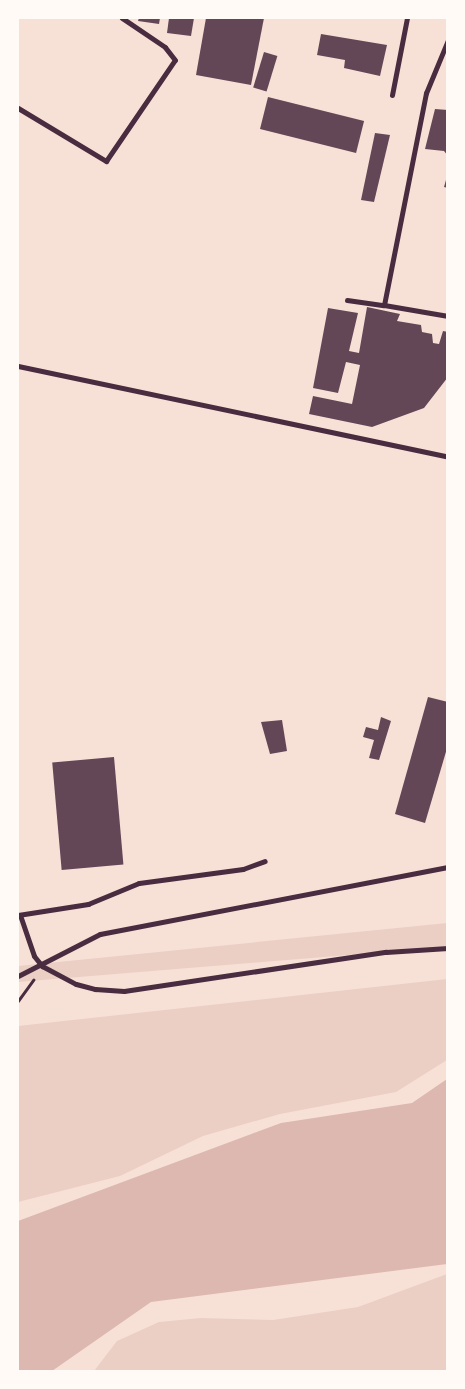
<!DOCTYPE html>
<html>
<head>
<meta charset="utf-8">
<style>
	body { margin:0 }
	#map { position:relative; width:465px; height:1389px; overflow:hidden; background:#f7e1d7; font-family:Quicksand,sans-serif }
	div>[style] { position:absolute }
	.green>* { inset:0; background:#ebcfc5 }
	.water>* { inset:0; background:#dcb8b0 }
	.building>* { inset:0; background:#644757; transform-origin:0 0 }
	.path>* { height:2.5px; margin:-1.25px; padding:0 1.25px; transform-origin:1.25px; border-radius:1.25px; background:#4a2c40 }
	.minor>* { height:5px; margin:-2.5px; padding:0 2.5px; transform-origin:2.5px; border-radius:2.5px; background:#4a2c40 }
	span { translate:-50% -50%; white-space:nowrap; text-align:center; line-height:1.15; -webkit-text-stroke:4px #fffaf5; paint-order:stroke }
	.frame { position:absolute; inset:0; border:19px solid #fffaf5; pointer-events:none }
</style>
</head>
<body>
<div id="map">
	<div class="green">
		<i style="clip-path:polygon(447px 923px,447px 947px,18px 982px,18px 966px)"></i>
		<i style="clip-path:polygon(447px 979px,447px 1060px,396px 1092px,280px 1114px,203px 1136px,120px 1176px,18px 1202px,18px 1026px)"></i>
		<i style="clip-path:polygon(447px 1274px,447px 1371px,94px 1371px,117px 1341px,159px 1322px,201px 1318px,273px 1320px,358px 1307px)"></i>
	</div>
	<div class="water">
		<i style="clip-path:polygon(447px 1079px,447px 1264px,151px 1302px,52px 1371px,18px 1371px,18px 1221px,281px 1123px,412px 1103px)"></i>
	</div>
	<div class="building">
		<i style="clip-path:polygon(139px 18px,160px 18px,159px 24px,138px 21px)"></i>
		<i style="clip-path:polygon(169px 18px,194px 18px,191px 36px,167px 33px)"></i>
		<i style="clip-path:polygon(206px 18px,264px 18px,251px 85px,196px 75px)"></i>
		<i style="clip-path:polygon(321px 34px,387px 45px,380px 76px,344px 68px,345px 60px,317px 55px)"></i>
		<i style="left:264px;top:52px;width:14px;height:37px;rotate:17deg"></i>
		<i style="left:268px;top:97px;width:99px;height:33px;rotate:14deg"></i>
		<i style="clip-path:polygon(435px 109px,448px 110px,448px 156px,444px 151px,425px 149px)"></i>
		<i style="clip-path:polygon(375px 133px,390px 135px,374px 202px,361px 200px)"></i>
		<i style="clip-path:polygon(448px 173px,448px 188px,444px 187px)"></i>
		<i style="clip-path:polygon(367px 307px,400px 314px,397px 321px,421px 325px,422px 332px,432px 334px,433px 343px,439px 344px,443px 331px,448px 332px,448px 377px,424px 408px,372px 427px,309px 414px,313px 396px,352px 404px,360px 365px,346px 362px,338px 393px,313px 388px,328px 308px,358px 313px,349px 351px,359px 353px)"></i>
		<i style="clip-path:polygon(428px 697px,448px 702px,448px 745px,425px 823px,395px 814px)"></i>
		<i style="clip-path:polygon(381px 717px,391px 721px,379px 760px,369px 758px,374px 740px,363px 737px,366px 727px,378px 730px)"></i>
		<i style="clip-path:polygon(282px 720px,287px 751px,270px 754px,261px 722px)"></i>
		<i style="left:114px;top:757px;width:108px;height:62px;rotate:85deg"></i>
	</div>
	<div class="path">
		<i style="left:18px;top:1001px;width:26px;rotate:-54deg"></i>
	</div>
	<div class="minor">
		<i style="left:392px;top:95px;width:78px;rotate:-79deg"></i>
		<i style="left:18px;top:108px;width:103px;rotate:31.1deg"></i>
		<i style="left:106px;top:161px;width:122px;rotate:-55.7deg"></i>
		<i style="left:175px;top:60px;width:16px;rotate:-128deg"></i>
		<i style="left:165px;top:47px;width:52px;rotate:-146deg"></i>
		<i style="left:347px;top:300px;width:37px;rotate:8deg"></i>
		<i style="left:384px;top:305px;width:216px;rotate:-78.8deg"></i>
		<i style="left:426px;top:93px;width:57px;rotate:-67.5deg"></i>
		<i style="left:384px;top:305px;width:65px;rotate:9.8deg"></i>
		<i style="left:18px;top:366px;width:440px;rotate:11.9deg"></i>
		<i style="left:18px;top:915px;width:71px;rotate:-8.9deg"></i>
		<i style="left:88px;top:904px;width:55px;rotate:-22.4deg"></i>
		<i style="left:139px;top:883px;width:105px;rotate:-7.7deg"></i>
		<i style="left:243px;top:869px;width:23px;rotate:-20deg"></i>
		<i style="left:20px;top:915px;width:43px;rotate:71.1deg"></i>
		<i style="left:34px;top:956px;width:13px;rotate:51deg"></i>
		<i style="left:42px;top:966px;width:38px;rotate:28deg"></i>
		<i style="left:76px;top:984px;width:20px;rotate:15deg"></i>
		<i style="left:95px;top:989px;width:29px;rotate:4deg"></i>
		<i style="left:124px;top:991px;width:265px;rotate:-8.5deg"></i>
		<i style="left:386px;top:952px;width:62px;rotate:-3.7deg"></i>
		<i style="left:18px;top:976px;width:92px;rotate:-27.1deg"></i>
		<i style="left:100px;top:934px;width:354px;rotate:-10.9deg"></i>
	</div>
	<div class="frame"></div>
</div>
</body>
</html>
